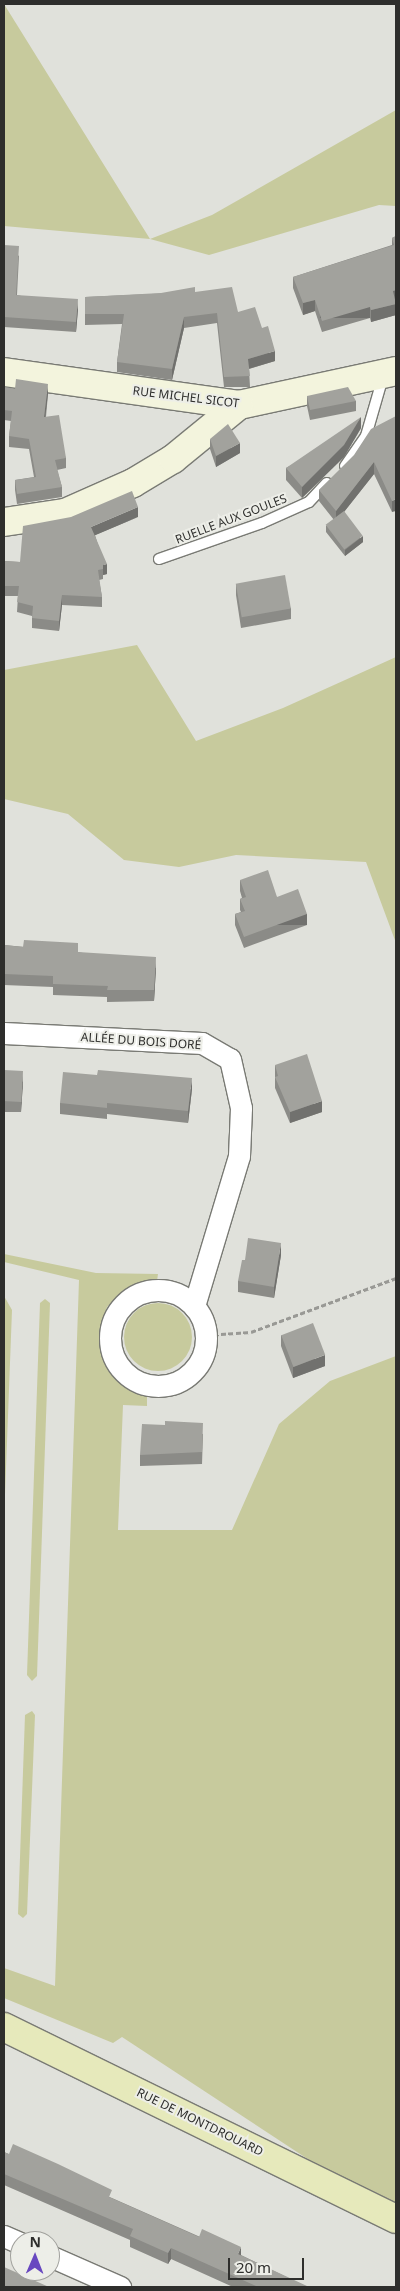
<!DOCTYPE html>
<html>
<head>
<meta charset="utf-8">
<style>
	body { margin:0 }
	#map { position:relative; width:400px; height:2291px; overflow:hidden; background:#e0e1db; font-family:"Noto Sans",sans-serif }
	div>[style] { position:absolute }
	.green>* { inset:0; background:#c7ca9d }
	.round { border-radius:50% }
	.path>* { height:3px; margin-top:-1.5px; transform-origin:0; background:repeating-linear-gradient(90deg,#999995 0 5px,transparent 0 7.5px) }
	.roads { filter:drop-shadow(1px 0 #797a74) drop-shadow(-1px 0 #797a74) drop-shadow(0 1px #797a74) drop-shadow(0 -1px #797a74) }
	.lane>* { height:10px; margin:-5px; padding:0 5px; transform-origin:5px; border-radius:5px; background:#fff }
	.street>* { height:21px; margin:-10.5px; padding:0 10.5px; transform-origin:10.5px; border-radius:10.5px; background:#fff }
	.street>.ring { margin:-10.5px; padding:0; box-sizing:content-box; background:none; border:21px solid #fff; border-radius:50% }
	.secondary>* { height:28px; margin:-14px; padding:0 14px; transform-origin:14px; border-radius:14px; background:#f3f4dd }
	.primary>* { height:28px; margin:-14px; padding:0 14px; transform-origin:14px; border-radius:14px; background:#e6e9bb }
	.wall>* { inset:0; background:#8b8b87 }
	.shaded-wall>* { inset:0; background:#71716e; transform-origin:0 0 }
	.building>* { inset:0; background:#a2a29d; transform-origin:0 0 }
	span { translate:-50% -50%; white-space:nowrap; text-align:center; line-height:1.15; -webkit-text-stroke:4px #edeee8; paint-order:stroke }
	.street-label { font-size:12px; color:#2e2e2c }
	.frame { position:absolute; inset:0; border:5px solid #2e2e2c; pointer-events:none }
	.north { position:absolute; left:10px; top:2231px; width:50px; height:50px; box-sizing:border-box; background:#edeee8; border:1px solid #a1a19d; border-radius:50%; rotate:1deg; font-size:14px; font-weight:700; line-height:20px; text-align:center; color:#2e2e2c }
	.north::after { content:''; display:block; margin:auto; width:18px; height:22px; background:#6848c0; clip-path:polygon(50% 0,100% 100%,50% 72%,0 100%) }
	.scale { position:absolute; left:228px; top:2258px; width:76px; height:22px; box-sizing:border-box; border:2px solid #2e2e2c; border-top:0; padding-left:6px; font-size:15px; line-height:18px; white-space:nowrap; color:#2e2e2c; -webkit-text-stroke:4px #edeee8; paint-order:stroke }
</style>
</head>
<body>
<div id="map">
	<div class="green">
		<i style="clip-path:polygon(4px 4px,150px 239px,212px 215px,396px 110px,396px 206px,379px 205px,209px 255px,150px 239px,4px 226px)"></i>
		<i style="clip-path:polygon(137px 645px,196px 741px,283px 708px,396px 657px,396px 943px,366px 862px,236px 855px,179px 867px,124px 860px,68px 814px,4px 799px,4px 670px)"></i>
		<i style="clip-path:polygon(4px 1254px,96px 1273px,158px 1274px,157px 1281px,129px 1289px,116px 1298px,107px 1307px,101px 1326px,104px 1360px,112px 1374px,123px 1386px,147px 1392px,147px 1406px,123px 1405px,118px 1530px,232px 1530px,279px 1424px,330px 1381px,396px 1356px,396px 2217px,122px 2037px,113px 2043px,4px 1998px,4px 1968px,55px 1986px,79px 1280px,4px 1262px)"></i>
		<i style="clip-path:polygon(4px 1296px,12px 1310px,4px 1521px)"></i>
		<i style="clip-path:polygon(45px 1299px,50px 1303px,37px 1676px,32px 1681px,27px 1675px,40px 1303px)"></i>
		<i class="round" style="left:124px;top:1303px;width:68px;height:68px"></i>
		<i style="clip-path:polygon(32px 1711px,35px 1715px,27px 1914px,23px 1918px,18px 1914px,25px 1715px)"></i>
	</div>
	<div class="path">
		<i style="left:206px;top:1335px;width:45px;rotate:-3.8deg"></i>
		<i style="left:251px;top:1332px;width:155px;rotate:-20.4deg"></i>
	</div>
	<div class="roads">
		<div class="lane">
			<i style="left:345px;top:466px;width:37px;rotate:-55deg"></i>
			<i style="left:366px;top:436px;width:61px;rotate:-73.9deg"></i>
			<i style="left:159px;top:559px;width:109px;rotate:-19.3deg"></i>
			<i style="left:262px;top:523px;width:51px;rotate:-24.1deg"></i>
			<i style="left:309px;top:502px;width:26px;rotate:-47deg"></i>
		</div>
		<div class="street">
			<i style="left:4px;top:1033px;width:198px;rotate:2.9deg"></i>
			<i style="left:202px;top:1043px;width:32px;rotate:30deg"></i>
			<i style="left:230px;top:1059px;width:50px;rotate:77.3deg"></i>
			<i style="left:241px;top:1108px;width:48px;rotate:92.4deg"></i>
			<i style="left:239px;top:1156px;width:157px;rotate:106.7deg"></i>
			<i class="ring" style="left:110px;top:1290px;width:75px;height:75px"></i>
			<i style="left:4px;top:2236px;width:17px;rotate:24deg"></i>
			<i style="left:50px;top:2256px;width:77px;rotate:23.9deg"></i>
		</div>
		<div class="secondary">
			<i style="left:4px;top:372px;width:237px;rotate:8deg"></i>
			<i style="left:239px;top:405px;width:161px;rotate:-12.2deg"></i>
			<i style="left:4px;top:522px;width:62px;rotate:-8.4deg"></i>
			<i style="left:65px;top:513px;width:74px;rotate:-23.8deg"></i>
			<i style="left:133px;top:483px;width:47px;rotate:-31deg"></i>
			<i style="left:173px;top:459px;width:85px;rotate:-39.3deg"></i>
		</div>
		<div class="primary">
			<i style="left:4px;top:2027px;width:436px;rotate:26.1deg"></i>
		</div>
	</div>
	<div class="wall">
		<i style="clip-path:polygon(396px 236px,396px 315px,371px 322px,370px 318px,322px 332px,315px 311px,303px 315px,293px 288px,293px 277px,392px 245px,392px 238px)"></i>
		<i style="clip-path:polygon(4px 245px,19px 256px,17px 295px,78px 309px,76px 332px,4px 327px)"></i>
		<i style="clip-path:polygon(195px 292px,238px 312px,275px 361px,249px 369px,250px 387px,224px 387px,217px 323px,184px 328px,172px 380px,117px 372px,117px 362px,122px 324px,85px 325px,85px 297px)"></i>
		<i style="clip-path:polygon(4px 387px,48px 394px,46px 417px,66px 458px,66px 468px,57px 470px,62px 487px,62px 497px,17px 504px,15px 490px,15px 480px,34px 477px,29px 449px,9px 447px,9px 436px,11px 421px,4px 420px)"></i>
		<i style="clip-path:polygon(307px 396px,356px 401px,356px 411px,310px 420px,307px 406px)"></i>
		<i style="clip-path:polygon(396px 416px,392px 512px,374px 474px,344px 512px,363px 542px,345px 556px,326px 532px,326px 526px,334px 520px,319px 501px,319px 490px)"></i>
		<i style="clip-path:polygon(361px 428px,344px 457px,302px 498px,286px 480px,286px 468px)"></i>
		<i style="clip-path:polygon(210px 439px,240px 453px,216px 467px,210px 449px)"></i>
		<i style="clip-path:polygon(138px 517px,95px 535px,107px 574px,103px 575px,103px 579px,99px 580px,102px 597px,102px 607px,62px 605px,59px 631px,32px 628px,32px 616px,17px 612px,18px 596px,4px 596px,4px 561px,20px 562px)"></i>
		<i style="clip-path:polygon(236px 584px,291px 608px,291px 619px,241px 628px,236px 595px)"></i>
		<i style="clip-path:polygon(240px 880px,277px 897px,307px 925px,244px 948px,235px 925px,235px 914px,241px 912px,240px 910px,240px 899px,242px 898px,240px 891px)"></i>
		<i style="clip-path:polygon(4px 945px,78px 952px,156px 968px,154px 1001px,107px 1002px,107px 997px,53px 995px,53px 987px,4px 985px)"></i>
		<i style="clip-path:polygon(275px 1065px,322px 1112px,290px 1123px,275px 1088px)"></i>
		<i style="clip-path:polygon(4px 1070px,23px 1082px,21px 1112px,4px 1112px)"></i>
		<i style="clip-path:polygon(192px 1089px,188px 1123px,107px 1114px,107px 1119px,60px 1114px,60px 1103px)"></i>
		<i style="clip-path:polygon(281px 1255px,274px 1298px,238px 1292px,238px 1281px)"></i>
		<i style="clip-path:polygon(281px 1335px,325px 1366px,293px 1378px,281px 1346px)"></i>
		<i style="clip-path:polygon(165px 1425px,203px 1434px,202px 1464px,140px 1466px,140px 1455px)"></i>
		<i style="clip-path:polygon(4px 2152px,112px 2198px,241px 2255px,307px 2287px,233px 2287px,171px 2259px,168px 2264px,130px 2247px,130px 2240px,4px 2185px)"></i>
	</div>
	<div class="shaded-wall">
		<i style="clip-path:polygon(396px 290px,396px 301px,393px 303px,393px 291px)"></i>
		<i style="clip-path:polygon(78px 299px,78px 309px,76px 332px,76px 322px)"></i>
		<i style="clip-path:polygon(315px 300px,315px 311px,303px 315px,303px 303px)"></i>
		<i style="clip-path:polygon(396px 304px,396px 315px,371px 322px,371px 310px)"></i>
		<i style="left:370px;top:307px;width:11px;height:50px;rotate:90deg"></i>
		<i style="clip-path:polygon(184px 317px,184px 328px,172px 380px,172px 369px)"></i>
		<i style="clip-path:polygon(275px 351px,275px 361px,248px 369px,248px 359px)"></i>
		<i style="clip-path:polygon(48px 384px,48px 394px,44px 427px,44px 417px)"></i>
		<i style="clip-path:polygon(361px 417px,361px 428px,344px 457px,302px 498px,302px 487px)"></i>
		<i style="clip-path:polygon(240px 443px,240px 453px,216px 467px,216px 456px)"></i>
		<i style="clip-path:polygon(374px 462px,374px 474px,336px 522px,336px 511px)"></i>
		<i style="clip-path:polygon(396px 499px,396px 511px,392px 512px,392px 501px)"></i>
		<i style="clip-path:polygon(138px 507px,138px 517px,91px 537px,91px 527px)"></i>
		<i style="clip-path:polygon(363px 536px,363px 542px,345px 556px,345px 550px)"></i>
		<i style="clip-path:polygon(107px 564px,107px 574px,103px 575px,103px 565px)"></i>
		<i style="clip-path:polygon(62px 595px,62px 605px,59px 631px,59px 621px)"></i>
		<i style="left:307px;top:914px;width:11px;height:67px;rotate:90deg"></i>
		<i style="clip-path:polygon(156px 957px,156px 968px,154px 1001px,154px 990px)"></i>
		<i style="clip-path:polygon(23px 1071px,23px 1082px,21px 1112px,21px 1102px)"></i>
		<i style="clip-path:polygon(192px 1078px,192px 1089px,188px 1123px,188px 1111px)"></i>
		<i style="clip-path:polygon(322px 1101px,322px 1112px,290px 1123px,290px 1112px)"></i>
		<i style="clip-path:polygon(281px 1243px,281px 1255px,274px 1298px,274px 1287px)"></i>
		<i style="clip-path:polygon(325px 1355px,325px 1366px,293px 1378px,293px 1367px)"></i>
		<i style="clip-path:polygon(241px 2247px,241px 2258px,238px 2254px)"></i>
		<i style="clip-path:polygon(171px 2248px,171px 2259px,168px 2264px,168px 2253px)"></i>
	</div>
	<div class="building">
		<i style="clip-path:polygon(396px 236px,396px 290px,393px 291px,396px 304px,371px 310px,370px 307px,322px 321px,315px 300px,303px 303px,293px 277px,394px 245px,392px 238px)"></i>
		<i style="clip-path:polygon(4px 245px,19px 246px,16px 295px,78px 299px,76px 322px,4px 317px)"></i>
		<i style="clip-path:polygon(195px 287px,195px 292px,232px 287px,238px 312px,255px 307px,262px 328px,268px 326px,275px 351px,248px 359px,250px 376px,224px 377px,217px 313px,184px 317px,172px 369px,117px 362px,124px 314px,85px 314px,85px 297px,161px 293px)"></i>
		<i style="clip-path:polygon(16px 379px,48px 384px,44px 417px,59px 415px,66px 458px,55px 460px,62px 487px,17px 494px,15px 480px,36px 477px,29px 439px,9px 436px,12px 411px,4px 410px,4px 387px,15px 389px)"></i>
		<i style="clip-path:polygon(348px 387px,356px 401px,310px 410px,307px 396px)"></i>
		<i style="clip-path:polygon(396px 416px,396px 499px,392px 501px,374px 462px,336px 511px,319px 490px,354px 455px,371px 429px)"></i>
		<i style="clip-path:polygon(361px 417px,344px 445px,302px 487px,286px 468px)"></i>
		<i style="clip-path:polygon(228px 424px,240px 443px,216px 456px,210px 439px)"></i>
		<i style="clip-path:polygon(132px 491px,138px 507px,91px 527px,107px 564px,103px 565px,103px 569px,98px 570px,102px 597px,62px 595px,59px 621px,32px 618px,33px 606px,17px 602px,19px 586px,4px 586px,4px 561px,20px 562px,23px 526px,71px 517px)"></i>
		<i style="left:344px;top:511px;width:31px;height:23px;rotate:53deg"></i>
		<i style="left:285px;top:575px;width:34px;height:50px;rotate:80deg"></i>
		<i style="clip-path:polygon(268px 870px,277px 897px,298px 889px,307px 914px,244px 937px,235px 914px,245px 911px,240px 899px,246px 897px,240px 880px)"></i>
		<i style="clip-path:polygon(24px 940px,78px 943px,78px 952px,156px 957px,154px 990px,107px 990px,108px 986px,53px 984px,53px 976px,4px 974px,4px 945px,23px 947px)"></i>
		<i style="clip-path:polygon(307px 1054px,322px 1101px,290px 1112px,275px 1077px,278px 1076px,275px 1065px)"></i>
		<i style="left:4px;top:1070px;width:19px;height:31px;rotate:3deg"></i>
		<i style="clip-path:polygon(98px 1070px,192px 1078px,188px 1111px,107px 1103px,107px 1108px,60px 1103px,63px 1072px,97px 1075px)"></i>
		<i style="clip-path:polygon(248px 1238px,281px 1243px,274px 1287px,238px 1281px,242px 1260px,245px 1260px)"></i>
		<i style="left:313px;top:1323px;width:34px;height:34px;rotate:69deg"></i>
		<i style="clip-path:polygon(165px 1421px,203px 1423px,202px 1452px,140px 1455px,142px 1424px,165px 1425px)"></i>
		<i style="clip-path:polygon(13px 2144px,58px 2164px,112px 2190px,109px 2197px,199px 2237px,202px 2229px,241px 2247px,238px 2254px,307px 2286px,306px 2287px,255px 2287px,256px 2286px,171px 2248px,168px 2253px,130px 2236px,133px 2229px,4px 2174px,4px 2152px,9px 2154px)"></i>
		<i style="clip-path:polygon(4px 2267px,49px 2287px,4px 2287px)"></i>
	</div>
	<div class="street-label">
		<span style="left:186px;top:397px;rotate:7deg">RUE MICHEL SICOT</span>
		<span style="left:231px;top:519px;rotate:-21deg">RUELLE AUX GOULES</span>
		<span style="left:141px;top:1041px;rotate:4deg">ALLÉE DU BOIS DORÉ</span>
		<span style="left:200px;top:2122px;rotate:26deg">RUE DE MONTDROUARD</span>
	</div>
	<div class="frame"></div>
	<div class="north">N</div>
	<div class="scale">20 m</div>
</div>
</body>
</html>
